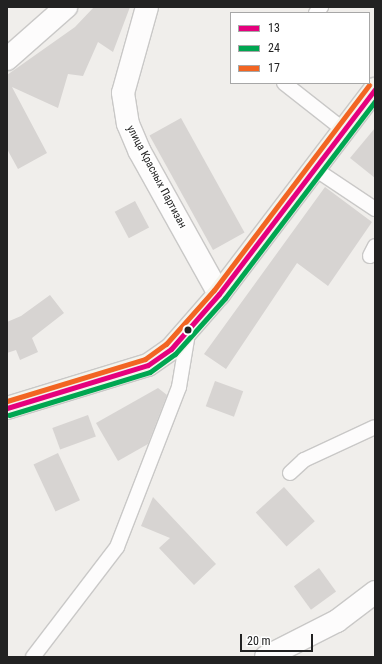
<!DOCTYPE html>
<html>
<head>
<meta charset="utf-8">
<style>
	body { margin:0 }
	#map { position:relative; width:382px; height:664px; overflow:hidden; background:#f0eeeb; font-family:"Roboto Condensed",sans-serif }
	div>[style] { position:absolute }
	.building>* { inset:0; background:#d7d4d2; transform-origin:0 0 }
	.roads { filter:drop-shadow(1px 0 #c9c8c7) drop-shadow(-1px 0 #c9c8c7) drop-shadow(0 1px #c9c8c7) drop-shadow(0 -1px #c9c8c7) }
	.service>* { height:14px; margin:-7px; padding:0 7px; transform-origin:7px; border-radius:7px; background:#fdfcfc }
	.minor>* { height:22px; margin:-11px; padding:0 11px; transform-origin:11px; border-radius:11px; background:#fdfcfc }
	.secondary>* { height:22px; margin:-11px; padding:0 11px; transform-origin:11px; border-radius:11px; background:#f4f4ed }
	.bus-1>* { height:5px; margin:-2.5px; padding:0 2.5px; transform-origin:2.5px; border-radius:2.5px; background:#e5007d }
	.bus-2>* { height:5px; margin:-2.5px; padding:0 2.5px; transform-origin:2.5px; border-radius:2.5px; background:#00a651 }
	.bus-3>* { height:5px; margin:-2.5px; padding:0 2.5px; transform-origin:2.5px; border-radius:2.5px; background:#f26522 }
	.dots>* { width:11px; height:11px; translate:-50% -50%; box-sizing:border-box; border:2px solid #fff; border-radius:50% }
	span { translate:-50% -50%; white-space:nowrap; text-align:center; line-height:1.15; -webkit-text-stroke:4px #fff; paint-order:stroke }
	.street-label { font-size:11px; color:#222 }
	.frame { position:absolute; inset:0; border:8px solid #222; pointer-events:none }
	.legend { position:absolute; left:230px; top:12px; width:140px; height:72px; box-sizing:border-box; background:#fff; border:1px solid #a7a7a7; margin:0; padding:5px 7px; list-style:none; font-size:12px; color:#222 }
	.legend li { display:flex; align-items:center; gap:8px; height:20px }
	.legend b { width:20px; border:1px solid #a7a7a7 }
	.scale { position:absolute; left:240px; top:634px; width:73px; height:18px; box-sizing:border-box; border:2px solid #222; border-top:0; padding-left:5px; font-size:12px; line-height:14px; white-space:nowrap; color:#222; -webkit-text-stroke:3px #fff; paint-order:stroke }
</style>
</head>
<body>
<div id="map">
	<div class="building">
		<i style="clip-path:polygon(94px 7px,130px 7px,113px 52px,98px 42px,83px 76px,68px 74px,58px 108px,12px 87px,47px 153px,18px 169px,7px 149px,7px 75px,75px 27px)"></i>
		<i style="left:181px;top:118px;width:131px;height:36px;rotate:61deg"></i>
		<i style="clip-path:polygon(375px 128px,375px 178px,350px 158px)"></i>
		<i style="clip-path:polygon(325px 187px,372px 222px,328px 286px,297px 263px,226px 369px,204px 354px)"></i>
		<i style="left:135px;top:201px;width:30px;height:23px;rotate:62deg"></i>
		<i style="clip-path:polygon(50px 295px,64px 313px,32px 338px,38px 352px,20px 360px,16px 350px,7px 353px,7px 322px,21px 316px)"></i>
		<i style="left:215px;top:381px;width:30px;height:27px;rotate:20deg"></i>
		<i style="clip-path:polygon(158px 388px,167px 395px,148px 444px,118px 461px,96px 423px)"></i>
		<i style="left:88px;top:415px;width:23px;height:38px;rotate:70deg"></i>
		<i style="left:58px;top:453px;width:52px;height:27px;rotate:65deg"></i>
		<i style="left:284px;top:487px;width:46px;height:38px;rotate:48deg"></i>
		<i style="clip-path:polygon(153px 497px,216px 564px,194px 585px,159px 548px,170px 538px,141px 526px)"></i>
		<i style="left:319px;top:568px;width:29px;height:31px;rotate:54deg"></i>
	</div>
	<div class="roads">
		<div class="service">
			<i style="left:316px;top:13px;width:8px;rotate:-50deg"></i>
			<i style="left:284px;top:83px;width:76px;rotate:38.1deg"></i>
			<i style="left:315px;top:169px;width:72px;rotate:33.7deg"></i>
			<i style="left:370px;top:256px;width:11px;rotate:-63deg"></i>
			<i style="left:290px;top:473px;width:19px;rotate:-43deg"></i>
			<i style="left:304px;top:460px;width:78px;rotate:-24.9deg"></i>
			<i style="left:33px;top:657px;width:138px;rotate:-52.6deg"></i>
			<i style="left:117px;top:547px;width:172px;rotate:-68.8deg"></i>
			<i style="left:179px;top:387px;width:55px;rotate:-80.5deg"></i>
		</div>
		<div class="minor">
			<i style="left:147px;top:7px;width:89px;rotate:105.6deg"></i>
			<i style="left:123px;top:93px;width:31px;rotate:81deg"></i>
			<i style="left:128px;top:124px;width:30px;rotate:67deg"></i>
			<i style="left:140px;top:152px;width:162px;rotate:60.9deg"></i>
			<i style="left:7px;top:59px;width:79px;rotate:-41.4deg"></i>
			<i style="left:266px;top:657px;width:80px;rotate:-26.9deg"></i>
			<i style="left:337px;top:621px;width:48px;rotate:-37.3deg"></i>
		</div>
		<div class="secondary">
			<i style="left:7px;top:408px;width:147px;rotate:-17deg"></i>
			<i style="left:148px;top:365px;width:28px;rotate:-35deg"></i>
			<i style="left:171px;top:349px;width:73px;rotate:-48.9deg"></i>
			<i style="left:219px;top:294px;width:258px;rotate:-52.7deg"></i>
		</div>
	</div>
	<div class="bus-1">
		<i style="left:7px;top:408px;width:147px;rotate:-17deg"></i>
		<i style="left:148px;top:365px;width:28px;rotate:-35deg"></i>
		<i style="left:171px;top:349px;width:73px;rotate:-48.9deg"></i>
		<i style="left:219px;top:294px;width:258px;rotate:-52.7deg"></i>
	</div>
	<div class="bus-2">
		<i style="left:9px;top:415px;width:147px;rotate:-17deg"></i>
		<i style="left:150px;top:372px;width:31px;rotate:-36deg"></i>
		<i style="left:175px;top:354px;width:75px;rotate:-48.2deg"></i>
		<i style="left:225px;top:298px;width:248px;rotate:-52.7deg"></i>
	</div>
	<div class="bus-3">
		<i style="left:7px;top:401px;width:144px;rotate:-16.9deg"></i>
		<i style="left:145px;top:359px;width:26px;rotate:-36deg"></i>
		<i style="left:166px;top:344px;width:72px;rotate:-48.4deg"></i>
		<i style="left:214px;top:290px;width:257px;rotate:-52.9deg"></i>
	</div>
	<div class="dots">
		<i style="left:188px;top:330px;background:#222"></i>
	</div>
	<div class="street-label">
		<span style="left:156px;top:177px;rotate:62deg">улица Красных Партизан</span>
	</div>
	<div class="frame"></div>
	<ul class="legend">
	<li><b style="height:5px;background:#e5007d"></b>13</li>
	<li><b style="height:5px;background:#00a651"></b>24</li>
	<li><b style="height:5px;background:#f26522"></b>17</li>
	</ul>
	<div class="scale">20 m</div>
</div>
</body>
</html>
